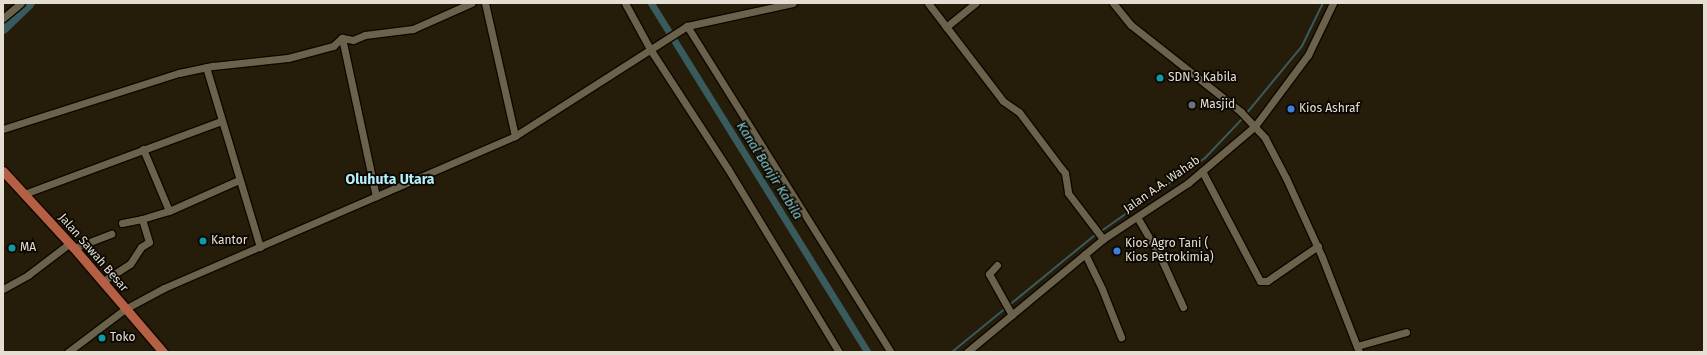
<!DOCTYPE html>
<html>
<head>
<meta charset="utf-8">
<style>
	body { margin:0 }
	#map { position:relative; width:1707px; height:355px; overflow:hidden; background:#251d09; font-family:"Fira Sans",sans-serif }
	div>[style] { position:absolute }
	.stream>* { height:2px; margin:-1px; padding:0 1px; transform-origin:1px; border-radius:1px; background:#395b5d }
	.canal>* { height:7px; margin:-3.5px; padding:0 3.5px; transform-origin:3.5px; border-radius:3.5px; background:#395b5d }
	.river>* { height:12px; margin:-6px; padding:0 6px; transform-origin:6px; border-radius:6px; background:#395b5d }
	.roads { filter:drop-shadow(1px 0 #0e0700) drop-shadow(-1px 0 #0e0700) drop-shadow(0 1px #0e0700) drop-shadow(0 -1px #0e0700) }
	.minor>* { height:7px; margin:-3.5px; padding:0 3.5px; transform-origin:3.5px; border-radius:3.5px; background:#6b624c }
	.major>* { height:9px; margin:-4.5px; padding:0 4.5px; transform-origin:4.5px; border-radius:4.5px; background:#b56045 }
	.dots>* { width:11px; height:11px; translate:-50% -50%; box-sizing:border-box; border:2px solid #0b0802; border-radius:50% }
	span { translate:-50% -50%; white-space:nowrap; text-align:center; line-height:1.15; -webkit-text-stroke:3.5px #0b0802; paint-order:stroke }
	.poi-label { font-size:12px; color:#e5dfd3 }
	.left { translate:0 -50%; text-align:left }
	.street-label { font-size:12px; color:#e5dfd3 }
	.water-label { font-size:13px; color:#89cfd4; font-style:italic }
	.quarter-label { font-size:14px; color:#b5eef9; font-weight:700 }
	.frame { position:absolute; inset:0; border:4px solid #e5dfd3; pointer-events:none }
</style>
</head>
<body>
<div id="map">
	<div class="stream">
		<i style="left:1246px;top:114px;width:88px;rotate:-50.5deg"></i>
		<i style="left:1302px;top:46px;width:48px;rotate:-64deg"></i>
		<i style="left:1100px;top:232px;width:128px;rotate:-35.2deg"></i>
		<i style="left:1205px;top:158px;width:55px;rotate:-46.5deg"></i>
		<i style="left:952px;top:352px;width:186px;rotate:-39.3deg"></i>
	</div>
	<div class="canal">
		<i style="left:651px;top:3px;width:410px;rotate:58.2deg"></i>
	</div>
	<div class="river">
		<i style="left:3px;top:28px;width:36px;rotate:-44deg"></i>
	</div>
	<div class="roads">
		<div class="minor">
			<i style="left:485px;top:3px;width:136px;rotate:77.3deg"></i>
			<i style="left:625px;top:3px;width:52px;rotate:61.5deg"></i>
			<i style="left:650px;top:49px;width:143px;rotate:57deg"></i>
			<i style="left:728px;top:169px;width:214px;rotate:58.8deg"></i>
			<i style="left:928px;top:3px;width:123px;rotate:52.6deg"></i>
			<i style="left:1003px;top:101px;width:19px;rotate:35deg"></i>
			<i style="left:1019px;top:112px;width:70px;rotate:53.1deg"></i>
			<i style="left:1061px;top:168px;width:6px;rotate:51deg"></i>
			<i style="left:1065px;top:173px;width:20px;rotate:81deg"></i>
			<i style="left:1068px;top:193px;width:58px;rotate:52.7deg"></i>
			<i style="left:1113px;top:3px;width:28px;rotate:51deg"></i>
			<i style="left:1131px;top:25px;width:140px;rotate:38.3deg"></i>
			<i style="left:1241px;top:112px;width:35px;rotate:47deg"></i>
			<i style="left:1265px;top:138px;width:45px;rotate:62.3deg"></i>
			<i style="left:1286px;top:178px;width:87px;rotate:65.5deg"></i>
			<i style="left:1322px;top:257px;width:102px;rotate:68.7deg"></i>
			<i style="left:3px;top:18px;width:23px;rotate:-40deg"></i>
			<i style="left:687px;top:26px;width:385px;rotate:58deg"></i>
			<i style="left:946px;top:27px;width:38px;rotate:-39deg"></i>
			<i style="left:342px;top:38px;width:162px;rotate:77.9deg"></i>
			<i style="left:206px;top:67px;width:188px;rotate:73.3deg"></i>
			<i style="left:3px;top:129px;width:185px;rotate:-17.7deg"></i>
			<i style="left:179px;top:73px;width:35px;rotate:-12deg"></i>
			<i style="left:213px;top:66px;width:75px;rotate:-6.1deg"></i>
			<i style="left:288px;top:58px;width:47px;rotate:-14.9deg"></i>
			<i style="left:333px;top:46px;width:12px;rotate:-42deg"></i>
			<i style="left:342px;top:38px;width:11px;rotate:10deg"></i>
			<i style="left:353px;top:40px;width:13px;rotate:-23deg"></i>
			<i style="left:365px;top:35px;width:48px;rotate:-7.1deg"></i>
			<i style="left:413px;top:29px;width:64px;rotate:-24.1deg"></i>
			<i style="left:143px;top:149px;width:67px;rotate:67.2deg"></i>
			<i style="left:1202px;top:171px;width:124px;rotate:62.2deg"></i>
			<i style="left:1260px;top:281px;width:7px"></i>
			<i style="left:1267px;top:281px;width:62px;rotate:-34.5deg"></i>
			<i style="left:24px;top:194px;width:210px;rotate:-20.3deg"></i>
			<i style="left:1137px;top:217px;width:45px;rotate:59.5deg"></i>
			<i style="left:1160px;top:256px;width:56px;rotate:65.7deg"></i>
			<i style="left:122px;top:223px;width:20px;rotate:-11deg"></i>
			<i style="left:74px;top:248px;width:40px;rotate:-21deg"></i>
			<i style="left:1085px;top:254px;width:39px;rotate:64deg"></i>
			<i style="left:1102px;top:289px;width:52px;rotate:68.4deg"></i>
			<i style="left:997px;top:265px;width:12px;rotate:132deg"></i>
			<i style="left:989px;top:274px;width:47px;rotate:60.7deg"></i>
			<i style="left:102px;top:282px;width:33px;rotate:-33deg"></i>
			<i style="left:130px;top:264px;width:20px;rotate:-57deg"></i>
			<i style="left:141px;top:247px;width:9px;rotate:-32deg"></i>
			<i style="left:149px;top:242px;width:24px;rotate:-107deg"></i>
			<i style="left:142px;top:219px;width:28px;rotate:-17deg"></i>
			<i style="left:169px;top:211px;width:77px;rotate:-23.9deg"></i>
			<i style="left:3px;top:289px;width:29px;rotate:-29deg"></i>
			<i style="left:28px;top:275px;width:53px;rotate:-37.3deg"></i>
			<i style="left:1357px;top:346px;width:51px;rotate:-15.9deg"></i>
			<i style="left:68px;top:352px;width:71px;rotate:-37deg"></i>
			<i style="left:125px;top:309px;width:44px;rotate:-28.3deg"></i>
			<i style="left:164px;top:288px;width:382px;rotate:-23.4deg"></i>
			<i style="left:515px;top:136px;width:204px;rotate:-32.6deg"></i>
			<i style="left:687px;top:26px;width:108px;rotate:-12.2deg"></i>
			<i style="left:967px;top:352px;width:177px;rotate:-39.7deg"></i>
			<i style="left:1103px;top:239px;width:102px;rotate:-33.4deg"></i>
			<i style="left:1188px;top:183px;width:88px;rotate:-40.4deg"></i>
			<i style="left:1255px;top:126px;width:89px;rotate:-53.3deg"></i>
			<i style="left:1308px;top:55px;width:58px;rotate:-64.3deg"></i>
		</div>
		<div class="major">
			<i style="left:3px;top:171px;width:103px;rotate:47.4deg"></i>
			<i style="left:73px;top:247px;width:138px;rotate:49.4deg"></i>
		</div>
	</div>
	<div class="dots">
		<i style="left:1160px;top:78px;background:#0f9aa8"></i>
		<i style="left:1192px;top:105px;background:#6b7280"></i>
		<i style="left:1291px;top:109px;background:#3f7fe0"></i>
		<i style="left:203px;top:241px;background:#0f9aa8"></i>
		<i style="left:12px;top:248px;background:#0f9aa8"></i>
		<i style="left:1117px;top:251px;background:#3f7fe0"></i>
		<i style="left:102px;top:338px;background:#0f9aa8"></i>
	</div>
	<div class="poi-label">
		<span class="left" style="left:1168px;top:78px">SDN 3 Kabila</span>
		<span class="left" style="left:1200px;top:105px">Masjid</span>
		<span class="left" style="left:1299px;top:109px">Kios Ashraf</span>
		<span class="left" style="left:211px;top:241px">Kantor</span>
		<span class="left" style="left:1125px;top:251px">Kios Agro Tani (<br>Kios Petrokimia)</span>
		<span class="left" style="left:20px;top:248px">MA</span>
		<span class="left" style="left:110px;top:338px">Toko</span>
	</div>
	<div class="street-label">
		<span style="left:1162px;top:185px;rotate:-35deg">Jalan A.A. Wahab</span>
		<span style="left:93px;top:253px;rotate:49deg">Jalan Sawah Besar</span>
	</div>
	<div class="water-label">
		<span style="left:769px;top:171px;rotate:58deg">Kanal Banjir Kabila</span>
	</div>
	<div class="quarter-label">
		<span style="left:390px;top:180px">Oluhuta Utara</span>
	</div>
	<div class="frame"></div>
</div>
</body>
</html>
